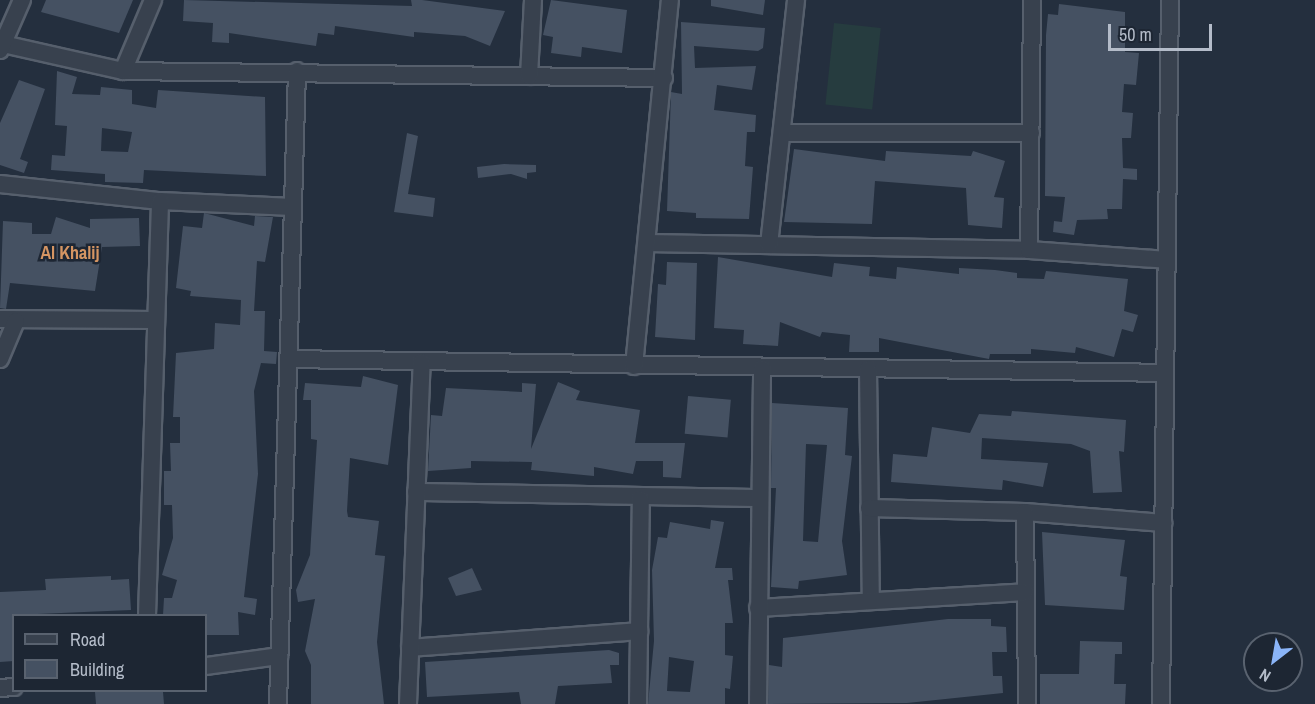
<!DOCTYPE html>
<html>
<head>
<meta charset="utf-8">
<style>
	body { margin:0 }
	#map { position:relative; width:1315px; height:704px; overflow:hidden; background:#242f3e; font-family:"Archivo Narrow",sans-serif }
	div>[style] { position:absolute }
	.green>* { inset:0; background:#263c3f; transform-origin:0 0 }
	.building>* { inset:0; background:#455162; transform-origin:0 0 }
	.roads { filter:drop-shadow(2px 0 #565f6c) drop-shadow(-2px 0 #565f6c) drop-shadow(0 2px #565f6c) drop-shadow(0 -2px #565f6c) }
	.minor>* { height:16px; margin:-8px; padding:0 8px; transform-origin:8px; border-radius:8px; background:#38414e }
	span { translate:-50% -50%; white-space:nowrap; text-align:center; line-height:1.15; -webkit-text-stroke:5px #1d2633; paint-order:stroke }
	.neighbourhood-label { font-size:18px; color:#d59563; font-weight:700 }
	.legend { position:absolute; left:12px; top:614px; width:195px; height:78px; box-sizing:border-box; background:#1d2633; border:2px solid #59626f; margin:0; padding:8px 10px; list-style:none; font-size:18px; color:#b4bcc9 }
	.legend li { display:flex; align-items:center; gap:12px; height:30px }
	.legend b { width:30px; border:2px solid #59626f }
	.north { position:absolute; left:1243px; top:632px; width:60px; height:60px; box-sizing:border-box; background:#1d2633; border:2px solid #59626f; border-radius:50%; rotate:211deg; font-size:16px; font-weight:700; line-height:24px; text-align:center; color:#b4bcc9 }
	.north::after { content:''; display:block; margin:auto; width:21px; height:27px; background:#8ab4f8; clip-path:polygon(50% 0,100% 100%,50% 72%,0 100%) }
	.scale { position:absolute; left:1108px; top:24px; width:104px; height:27px; box-sizing:border-box; border:3px solid #b4bcc9; border-top:0; padding-left:8px; font-size:18px; line-height:21px; white-space:nowrap; color:#b4bcc9; -webkit-text-stroke:4px #1d2633; paint-order:stroke }
</style>
</head>
<body>
<div id="map">
	<div class="green">
		<i style="left:834px;top:23px;width:47px;height:82px;rotate:6deg"></i>
	</div>
	<div class="building">
		<i style="clip-path:polygon(46px 0,133px 0,119px 33px,41px 12px)"></i>
		<i style="clip-path:polygon(184px 0,412px 6px,411px 0,422px 0,505px 11px,490px 46px,465px 36px,414px 32px,414px 37px,335px 26px,334px 35px,318px 33px,316px 46px,229px 33px,229px 43px,212px 42px,213px 23px,183px 21px)"></i>
		<i style="clip-path:polygon(551px 0,627px 10px,622px 53px,582px 47px,581px 57px,551px 53px,553px 37px,543px 35px)"></i>
		<i style="clip-path:polygon(711px 0,765px 0,763px 15px,711px 6px)"></i>
		<i style="clip-path:polygon(1059px 4px,1125px 12px,1125px 52px,1139px 53px,1136px 85px,1124px 84px,1122px 112px,1133px 113px,1131px 138px,1122px 138px,1123px 168px,1137px 169px,1137px 180px,1123px 179px,1122px 209px,1107px 209px,1108px 219px,1077px 220px,1074px 235px,1053px 232px,1054px 221px,1062px 222px,1065px 197px,1045px 196px,1046px 35px,1048px 14px,1058px 15px)"></i>
		<i style="clip-path:polygon(681px 22px,765px 28px,763px 48px,758px 51px,694px 46px,695px 68px,756px 66px,752px 90px,717px 85px,714px 110px,756px 115px,755px 132px,747px 132px,745px 166px,753px 167px,749px 219px,696px 218px,696px 213px,667px 211px,671px 92px,682px 94px)"></i>
		<i style="clip-path:polygon(evenodd,57px 71px,77px 77px,72px 94px,100px 95px,101px 87px,132px 90px,132px 104px,156px 108px,158px 90px,265px 97px,266px 176px,144px 170px,143px 183px,105px 182px,105px 174px,51px 170px,52px 155px,65px 156px,67px 126px,55px 125px,57px 71px,102px 128px,132px 132px,128px 152px,101px 151px,102px 128px)"></i>
		<i style="clip-path:polygon(19px 80px,45px 89px,20px 159px,28px 162px,24px 173px,0 165px,0 123px)"></i>
		<i style="clip-path:polygon(407px 133px,418px 136px,408px 194px,435px 198px,433px 217px,394px 212px)"></i>
		<i style="clip-path:polygon(794px 149px,885px 161px,886px 151px,971px 156px,973px 151px,1005px 161px,994px 197px,1004px 198px,1002px 228px,968px 225px,966px 188px,875px 181px,872px 224px,784px 222px)"></i>
		<i style="clip-path:polygon(504px 164px,536px 165px,536px 172px,527px 173px,527px 179px,511px 174px,478px 178px,477px 167px)"></i>
		<i style="clip-path:polygon(204px 213px,254px 226px,255px 216px,273px 217px,265px 262px,257px 261px,254px 311px,265px 311px,264px 351px,277px 352px,276px 364px,261px 363px,254px 391px,258px 474px,244px 597px,257px 599px,255px 615px,238px 612px,239px 635px,206px 635px,206px 615px,163px 615px,164px 598px,172px 598px,177px 580px,162px 575px,173px 538px,172px 505px,164px 505px,164px 471px,171px 471px,170px 443px,180px 443px,180px 417px,173px 417px,176px 353px,214px 349px,215px 323px,240px 325px,241px 300px,190px 296px,191px 291px,176px 288px,183px 226px,202px 228px)"></i>
		<i style="clip-path:polygon(56px 217px,90px 228px,90px 219px,139px 218px,140px 246px,102px 247px,95px 291px,10px 283px,6px 309px,0 308px,3px 221px,32px 223px,32px 234px,51px 234px)"></i>
		<i style="clip-path:polygon(718px 257px,832px 277px,834px 263px,870px 267px,869px 276px,896px 279px,897px 267px,959px 274px,959px 268px,995px 270px,1017px 273px,1017px 278px,1044px 279px,1046px 271px,1128px 279px,1124px 311px,1138px 315px,1133px 332px,1122px 329px,1114px 357px,1076px 347px,1075px 353px,1031px 349px,1031px 354px,990px 354px,989px 359px,879px 338px,879px 352px,849px 352px,850px 335px,822px 332px,820px 337px,780px 322px,778px 346px,743px 344px,744px 330px,714px 328px)"></i>
		<i style="clip-path:polygon(667px 262px,697px 263px,695px 340px,655px 337px,658px 284px,666px 285px)"></i>
		<i style="clip-path:polygon(363px 376px,398px 385px,388px 465px,350px 458px,347px 511px,348px 517px,379px 521px,375px 555px,385px 556px,377px 642px,384px 704px,311px 704px,311px 665px,305px 651px,315px 599px,298px 602px,296px 590px,310px 555px,317px 440px,311px 439px,311px 400px,303px 400px,305px 383px,361px 387px)"></i>
		<i style="clip-path:polygon(558px 382px,580px 391px,576px 400px,640px 410px,635px 443px,685px 443px,681px 478px,663px 477px,663px 461px,636px 461px,633px 474px,594px 467px,594px 476px,531px 470px,532px 462px,471px 461px,471px 468px,428px 471px,431px 415px,442px 416px,446px 388px,522px 392px,522px 383px,536px 384px,531px 449px)"></i>
		<i style="left:688px;top:396px;width:43px;height:38px;rotate:5deg"></i>
		<i style="clip-path:polygon(evenodd,772px 403px,848px 408px,845px 455px,852px 456px,842px 541px,847px 575px,799px 581px,798px 589px,771px 587px,776px 488px,771px 488px,772px 403px,806px 444px,827px 445px,818px 542px,803px 541px,806px 444px)"></i>
		<i style="clip-path:polygon(1012px 411px,1126px 420px,1124px 452px,1119px 451px,1122px 492px,1093px 493px,1090px 451px,1071px 444px,982px 438px,981px 459px,1048px 463px,1043px 487px,1003px 480px,1002px 490px,891px 482px,893px 454px,927px 457px,932px 427px,970px 433px,979px 414px,1011px 416px)"></i>
		<i style="clip-path:polygon(evenodd,711px 520px,724px 522px,715px 568px,732px 568px,733px 580px,728px 580px,733px 623px,725px 623px,725px 655px,733px 656px,730px 689px,725px 688px,725px 704px,648px 704px,654px 641px,652px 570px,658px 537px,667px 538px,670px 522px,710px 529px,711px 520px,669px 657px,694px 661px,690px 692px,667px 691px,669px 657px)"></i>
		<i style="clip-path:polygon(1042px 532px,1125px 540px,1120px 576px,1127px 577px,1124px 610px,1045px 605px)"></i>
		<i style="clip-path:polygon(472px 568px,482px 590px,456px 596px,448px 578px)"></i>
		<i style="clip-path:polygon(111px 576px,111px 580px,129px 579px,131px 610px,14px 615px,14px 661px,0 662px,0 592px,46px 590px,45px 579px)"></i>
		<i style="clip-path:polygon(948px 619px,991px 619px,991px 626px,1006px 627px,1007px 652px,992px 652px,993px 676px,1002px 676px,1003px 693px,907px 703px,768px 704px,769px 665px,782px 667px,783px 638px)"></i>
		<i style="clip-path:polygon(1080px 641px,1122px 642px,1122px 654px,1115px 654px,1114px 684px,1126px 684px,1125px 704px,1040px 704px,1040px 674px,1079px 674px)"></i>
		<i style="clip-path:polygon(609px 650px,619px 653px,619px 665px,610px 665px,612px 683px,558px 686px,555px 704px,521px 704px,519px 692px,427px 697px,425px 662px)"></i>
		<i style="clip-path:polygon(118px 691px,163px 692px,164px 704px,96px 704px,95px 692px)"></i>
	</div>
	<div class="roads">
		<div class="minor">
			<i style="left:3px;top:44px;width:123px;rotate:12.7deg"></i>
			<i style="left:123px;top:71px;width:541px;rotate:0.74deg"></i>
			<i style="left:0;top:50px;width:55px;rotate:-66.3deg"></i>
			<i style="left:123px;top:71px;width:77px;rotate:-67.1deg"></i>
			<i style="left:529px;top:76px;width:76px;rotate:-87deg"></i>
			<i style="left:782px;top:133px;width:249px"></i>
			<i style="left:0;top:184px;width:161px;rotate:6.1deg"></i>
			<i style="left:160px;top:201px;width:133px;rotate:2.6deg"></i>
			<i style="left:647px;top:243px;width:382px;rotate:1deg"></i>
			<i style="left:1029px;top:250px;width:138px;rotate:4.1deg"></i>
			<i style="left:769px;top:245px;width:246px;rotate:-83.7deg"></i>
			<i style="left:1029px;top:250px;width:250px;rotate:-89.3deg"></i>
			<i style="left:0;top:319px;width:155px;rotate:0.4deg"></i>
			<i style="left:0;top:359px;width:41px;rotate:-67.2deg"></i>
			<i style="left:288px;top:359px;width:877px;rotate:0.91deg"></i>
			<i style="left:634px;top:366px;width:368px;rotate:-84.4deg"></i>
			<i style="left:868px;top:369px;width:232px;rotate:89.3deg"></i>
			<i style="left:416px;top:492px;width:344px;rotate:1deg"></i>
			<i style="left:869px;top:508px;width:156px;rotate:1.5deg"></i>
			<i style="left:1025px;top:512px;width:139px;rotate:4.5deg"></i>
			<i style="left:1025px;top:512px;width:192px;rotate:89.4deg"></i>
			<i style="left:758px;top:608px;width:268px;rotate:-3.4deg"></i>
			<i style="left:147px;top:616px;width:415px;rotate:-88.2deg"></i>
			<i style="left:410px;top:648px;width:230px;rotate:-4.2deg"></i>
			<i style="left:206px;top:666px;width:74px;rotate:-7.8deg"></i>
			<i style="left:0;top:688px;width:14px;rotate:-4deg"></i>
			<i style="left:278px;top:704px;width:633px;rotate:-88.28deg"></i>
			<i style="left:408px;top:704px;width:342px;rotate:-87.7deg"></i>
			<i style="left:638px;top:704px;width:205px;rotate:-89.2deg"></i>
			<i style="left:758px;top:704px;width:336px;rotate:-89.3deg"></i>
			<i style="left:1161px;top:704px;width:704px;rotate:-89.27deg"></i>
		</div>
	</div>
	<div class="neighbourhood-label">
		<span style="left:70px;top:253px">Al Khalij</span>
	</div>
	<ul class="legend">
	<li><b style="height:8px;background:#38414e"></b>Road</li>
	<li><b style="height:16px;background:#455162"></b>Building</li>
	</ul>
	<div class="north">N</div>
	<div class="scale">50 m</div>
</div>
</body>
</html>
